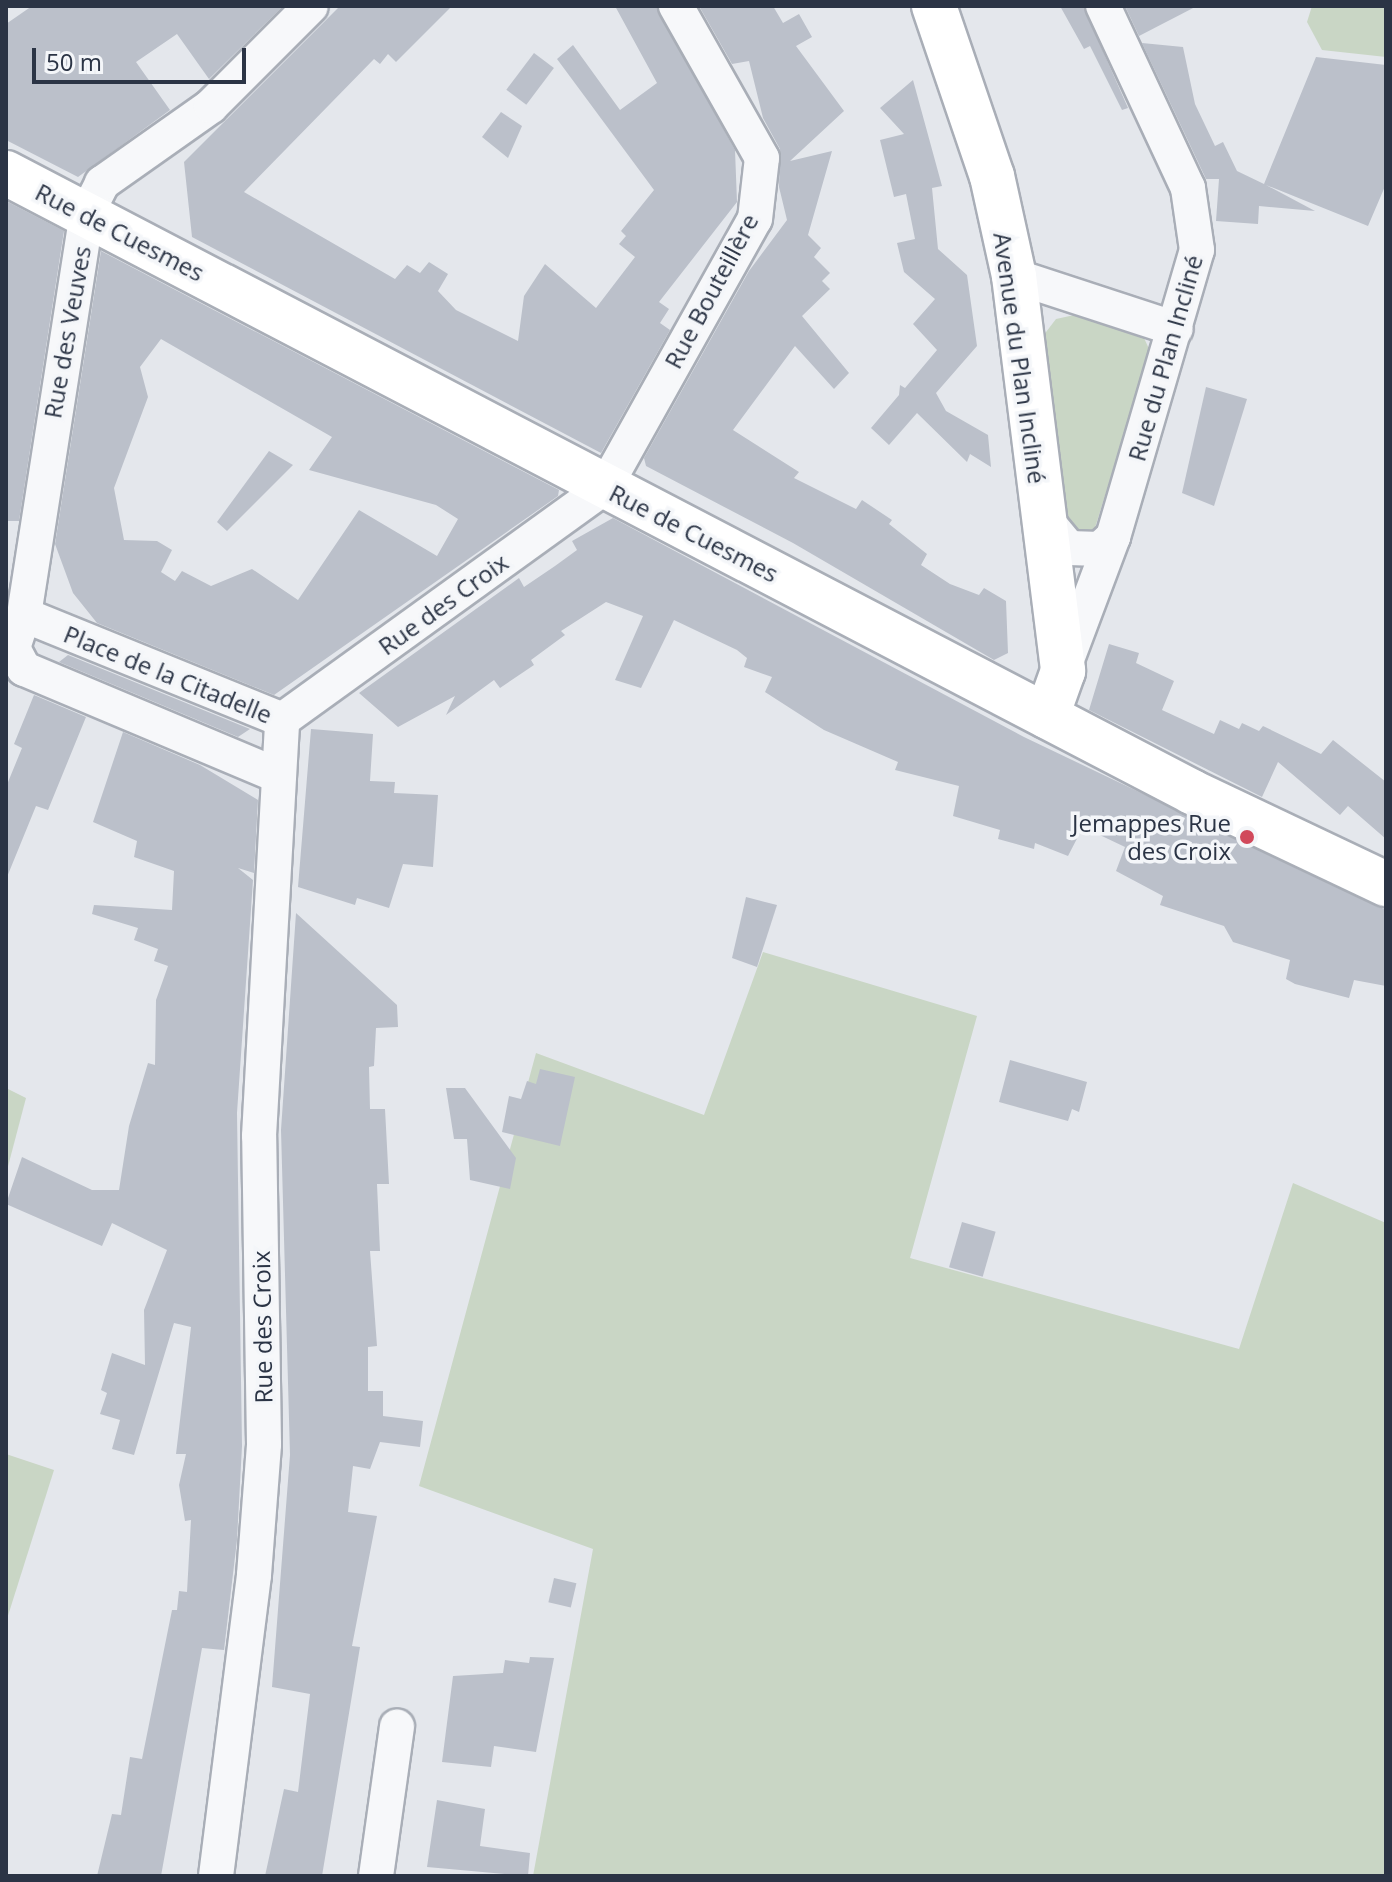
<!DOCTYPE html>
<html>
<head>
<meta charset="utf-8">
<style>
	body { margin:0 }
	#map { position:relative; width:1392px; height:1882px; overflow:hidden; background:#e4e7ec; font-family:"Open Sans",sans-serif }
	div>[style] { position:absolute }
	.green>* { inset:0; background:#c9d6c5 }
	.building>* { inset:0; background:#bbc0ca; transform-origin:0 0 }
	.roads { filter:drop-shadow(2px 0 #a9aeb7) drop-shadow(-2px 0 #a9aeb7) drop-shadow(0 2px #a9aeb7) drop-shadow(0 -2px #a9aeb7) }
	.street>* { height:34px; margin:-17px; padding:0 17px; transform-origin:17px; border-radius:17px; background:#f7f8fa }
	.secondary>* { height:44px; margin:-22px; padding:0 22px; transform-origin:22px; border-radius:22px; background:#fff }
	.dots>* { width:22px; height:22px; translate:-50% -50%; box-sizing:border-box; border:4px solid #f4f6f9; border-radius:50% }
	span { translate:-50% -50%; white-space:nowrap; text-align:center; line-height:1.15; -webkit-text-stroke:7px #f4f6f9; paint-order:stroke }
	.street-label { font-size:24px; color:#2b3445 }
	.poi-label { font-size:24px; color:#2b3445 }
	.right { translate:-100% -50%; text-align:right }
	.frame { position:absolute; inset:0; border:8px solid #2b3445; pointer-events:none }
	.scale { position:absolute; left:32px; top:48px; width:214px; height:36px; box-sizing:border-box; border:4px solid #2b3445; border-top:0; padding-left:10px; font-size:24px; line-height:28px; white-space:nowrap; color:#2b3445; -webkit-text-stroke:6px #f4f6f9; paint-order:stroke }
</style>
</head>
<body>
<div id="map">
	<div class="green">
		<i style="clip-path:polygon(1312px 6px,1386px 6px,1386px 57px,1322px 50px,1307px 22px)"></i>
		<i style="clip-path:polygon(1079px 314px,1144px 338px,1150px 351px,1094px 531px,1083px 535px,1068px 530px,1061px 507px,1043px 336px,1056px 319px)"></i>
		<i style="clip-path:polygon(763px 952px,977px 1016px,910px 1258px,1239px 1349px,1293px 1183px,1386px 1223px,1386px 1876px,533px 1876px,593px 1549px,419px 1486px,536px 1053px,704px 1115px)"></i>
		<i style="clip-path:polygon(6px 1088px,26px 1098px,6px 1174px)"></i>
		<i style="clip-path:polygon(6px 1454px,54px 1470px,6px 1622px)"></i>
	</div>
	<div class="building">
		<i style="clip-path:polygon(32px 6px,283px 6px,209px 79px,177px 34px,136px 62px,170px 110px,78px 177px,6px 140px,6px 24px)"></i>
		<i style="clip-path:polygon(340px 6px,452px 6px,396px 62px,388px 54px,380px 64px,374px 59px,244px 192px,395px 279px,407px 265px,420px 273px,429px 262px,448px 274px,438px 291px,456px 310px,518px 341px,524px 296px,545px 264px,596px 308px,635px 257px,619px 244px,626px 236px,621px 231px,654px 190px,557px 59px,573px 45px,620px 110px,657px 83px,615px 6px,656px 6px,735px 150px,737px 202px,659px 302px,669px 309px,660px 323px,670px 330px,601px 453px,192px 237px,184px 162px)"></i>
		<i style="clip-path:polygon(699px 6px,773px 6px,783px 23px,799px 14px,812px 37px,796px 46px,844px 111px,790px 161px,832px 151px,808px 235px,821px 248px,814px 257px,830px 273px,822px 281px,830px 289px,802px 316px,849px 373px,834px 389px,795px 346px,733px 430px,799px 472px,794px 478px,856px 509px,862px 500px,892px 520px,889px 524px,927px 554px,921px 565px,950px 584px,979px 595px,984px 588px,1006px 601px,1008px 653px,994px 660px,793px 543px,646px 466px,644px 458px,749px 271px,787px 220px,779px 187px,780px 149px,763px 118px,749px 61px,732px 64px)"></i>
		<i style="clip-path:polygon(1060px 6px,1083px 6px,1128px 108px,1122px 110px,1090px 46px,1084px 49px)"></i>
		<i style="clip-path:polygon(1125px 6px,1197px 6px,1139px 36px)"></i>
		<i style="clip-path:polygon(1142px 43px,1183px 47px,1195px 104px,1215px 146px,1223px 142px,1237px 171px,1264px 184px,1316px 57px,1386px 65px,1386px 184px,1368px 226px,1266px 185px,1315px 211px,1259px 206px,1258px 224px,1216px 221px,1219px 179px,1206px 179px)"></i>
		<i style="left:534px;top:53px;width:25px;height:46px;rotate:37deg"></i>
		<i style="clip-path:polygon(913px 80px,942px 186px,932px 188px,938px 249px,967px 275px,977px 346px,936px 393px,946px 411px,988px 435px,991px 467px,970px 454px,967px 462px,917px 413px,889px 445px,871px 428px,899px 395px,900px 385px,905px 388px,937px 350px,913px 324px,935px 299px,904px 272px,897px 243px,915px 239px,906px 194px,894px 197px,880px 140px,904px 134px,880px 108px)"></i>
		<i style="clip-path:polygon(501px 112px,522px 126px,508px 158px,482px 137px)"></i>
		<i style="clip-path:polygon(6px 201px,64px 231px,19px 521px,6px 521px)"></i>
		<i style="clip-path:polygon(evenodd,101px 251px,559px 490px,558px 496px,274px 695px,97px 623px,73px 593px,55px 544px,101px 251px,161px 339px,332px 437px,309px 470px,436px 505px,458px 519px,437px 556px,359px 510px,298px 600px,252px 569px,211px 586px,182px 571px,175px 581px,161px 572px,172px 550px,157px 541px,124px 540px,114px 488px,148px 397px,140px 367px,161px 339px)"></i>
		<i style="clip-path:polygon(1206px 387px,1247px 399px,1214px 506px,1182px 493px)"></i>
		<i style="clip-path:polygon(269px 451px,293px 465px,227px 531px,217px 522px)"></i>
		<i style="clip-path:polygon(613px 518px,1024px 737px,1386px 910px,1386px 986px,1354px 980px,1349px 998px,1295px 984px,1286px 979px,1290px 960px,1233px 942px,1224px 926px,1160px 905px,1163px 896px,1116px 871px,1125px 847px,1083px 827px,1068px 856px,1035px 843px,1034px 849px,998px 839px,1000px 830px,953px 816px,959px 786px,895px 770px,898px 762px,824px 730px,765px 692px,772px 677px,744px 667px,747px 658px,737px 650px,674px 620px,641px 688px,615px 680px,643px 616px,606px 602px,561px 631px,565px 635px,531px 660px,534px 665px,500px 688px,494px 680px,446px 715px,455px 696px,398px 727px,359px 693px,519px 578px,524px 587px,555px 566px,577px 550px,572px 541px)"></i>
		<i style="clip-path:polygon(1109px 644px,1139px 653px,1136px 663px,1174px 681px,1162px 710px,1214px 734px,1220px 720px,1239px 729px,1242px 723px,1259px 731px,1263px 726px,1321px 754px,1333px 740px,1386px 782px,1386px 839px,1348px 806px,1340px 815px,1278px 762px,1262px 797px,1089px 710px)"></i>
		<i style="clip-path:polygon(68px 655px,250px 729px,238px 737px,59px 662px)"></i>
		<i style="clip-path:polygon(34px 695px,86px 717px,48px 810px,36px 806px,7px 877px,6px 787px,22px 748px,14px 744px)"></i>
		<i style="clip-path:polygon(311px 729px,373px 734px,370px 781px,395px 782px,394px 793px,438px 795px,433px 867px,403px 864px,389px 908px,357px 898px,355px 905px,298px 887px)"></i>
		<i style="clip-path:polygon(123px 732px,200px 765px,258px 800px,254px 873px,238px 868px,253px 880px,237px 1113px,242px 1446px,237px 1540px,224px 1650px,202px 1648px,161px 1876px,97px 1876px,112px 1814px,121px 1815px,130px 1757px,142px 1759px,172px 1610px,177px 1610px,179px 1591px,187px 1592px,191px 1520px,185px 1521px,179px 1485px,186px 1454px,176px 1454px,191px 1327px,174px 1323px,134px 1455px,112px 1449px,120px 1420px,100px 1414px,107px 1393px,101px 1390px,112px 1353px,145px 1365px,144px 1310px,167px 1250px,112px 1223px,102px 1246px,6px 1204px,22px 1157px,92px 1190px,119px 1190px,129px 1126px,148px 1063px,155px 1065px,156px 1000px,168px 966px,154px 961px,158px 949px,134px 940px,138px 928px,92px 914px,94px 905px,172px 910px,174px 871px,134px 857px,137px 841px,93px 822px)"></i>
		<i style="clip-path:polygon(746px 897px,777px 905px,757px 967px,732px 958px)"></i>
		<i style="clip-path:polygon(296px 913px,397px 1005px,398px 1027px,376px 1028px,374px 1066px,369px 1067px,370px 1109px,385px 1109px,389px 1184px,377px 1184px,380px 1251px,370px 1251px,377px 1346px,368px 1347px,368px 1391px,383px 1391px,383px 1416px,423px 1421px,420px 1447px,380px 1442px,370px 1469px,353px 1466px,348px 1512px,377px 1516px,352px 1646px,360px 1647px,322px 1876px,265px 1876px,284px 1789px,298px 1792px,310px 1694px,272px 1687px,290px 1455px,281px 1130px)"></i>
		<i style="clip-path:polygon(1010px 1060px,1087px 1082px,1079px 1112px,1072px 1109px,1068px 1121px,999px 1102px)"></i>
		<i style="clip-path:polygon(540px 1069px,575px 1077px,560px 1146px,502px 1132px,509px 1096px,521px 1099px,527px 1081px,536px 1084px)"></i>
		<i style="clip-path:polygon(446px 1088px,465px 1088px,516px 1158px,510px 1189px,470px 1180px,467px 1139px,454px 1139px)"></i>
		<i style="left:962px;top:1222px;width:35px;height:47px;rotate:16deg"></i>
		<i style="left:554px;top:1578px;width:23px;height:25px;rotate:13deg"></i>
		<i style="clip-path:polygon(530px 1657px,554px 1658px,536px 1752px,494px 1746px,491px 1767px,442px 1762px,453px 1676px,503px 1673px,505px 1660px,529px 1663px)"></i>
		<i style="clip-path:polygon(437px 1800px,485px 1809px,480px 1846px,530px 1853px,528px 1876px,427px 1867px)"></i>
	</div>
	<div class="roads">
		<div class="street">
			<i style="left:1014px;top:276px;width:170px;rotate:18.1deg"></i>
			<i style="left:1040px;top:513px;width:45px;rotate:50.4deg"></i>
			<i style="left:1069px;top:548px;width:31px;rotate:2deg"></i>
			<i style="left:1100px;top:549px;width:18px;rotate:-43deg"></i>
			<i style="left:24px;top:615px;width:279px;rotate:22.1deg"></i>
			<i style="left:1063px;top:670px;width:142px;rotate:-69.4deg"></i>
			<i style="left:1113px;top:537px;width:299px;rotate:-73.7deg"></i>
			<i style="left:1197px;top:250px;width:63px;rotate:-98.3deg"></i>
			<i style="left:1188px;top:188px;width:201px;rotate:-115deg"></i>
			<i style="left:282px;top:720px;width:398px;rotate:-35.8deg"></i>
			<i style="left:605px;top:487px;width:307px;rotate:-60.8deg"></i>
			<i style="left:755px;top:219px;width:61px;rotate:-83.5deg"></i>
			<i style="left:762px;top:158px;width:175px;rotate:-119.5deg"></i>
			<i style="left:279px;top:776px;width:277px;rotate:-157.2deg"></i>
			<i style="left:24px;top:669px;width:24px;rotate:-118deg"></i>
			<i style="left:13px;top:648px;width:35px;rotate:-72deg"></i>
			<i style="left:24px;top:615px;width:407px;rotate:-81.1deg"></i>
			<i style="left:87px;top:213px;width:34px;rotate:-63deg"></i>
			<i style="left:102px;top:183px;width:133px;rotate:-35.2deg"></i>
			<i style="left:211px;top:106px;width:141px;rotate:-45deg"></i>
			<i style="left:216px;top:1876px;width:303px;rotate:-82.8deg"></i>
			<i style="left:254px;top:1575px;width:131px;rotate:-85.6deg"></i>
			<i style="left:264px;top:1444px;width:308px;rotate:-90.9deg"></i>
			<i style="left:259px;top:1136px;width:417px;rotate:-86.8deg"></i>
			<i style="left:376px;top:1876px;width:151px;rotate:-82deg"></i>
		</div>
		<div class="secondary">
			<i style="left:934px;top:6px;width:180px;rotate:71.2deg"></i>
			<i style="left:992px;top:176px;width:102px;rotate:77.6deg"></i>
			<i style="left:1014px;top:276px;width:398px;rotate:82.9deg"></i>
			<i style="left:1063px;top:671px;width:48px;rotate:109.6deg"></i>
			<i style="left:6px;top:173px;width:1338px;rotate:27.56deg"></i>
			<i style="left:1192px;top:792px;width:215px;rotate:25.4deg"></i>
		</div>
	</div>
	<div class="dots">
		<i style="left:1247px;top:837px;background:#d1495b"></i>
	</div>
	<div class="street-label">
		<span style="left:120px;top:232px;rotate:27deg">Rue de Cuesmes</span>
		<span style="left:711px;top:291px;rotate:-62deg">Rue Bouteillère</span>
		<span style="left:67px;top:332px;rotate:-80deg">Rue des Veuves</span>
		<span style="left:1020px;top:358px;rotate:82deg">Avenue du Plan Incliné</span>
		<span style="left:1165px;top:358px;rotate:-74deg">Rue du Plan Incliné</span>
		<span style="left:694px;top:533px;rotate:27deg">Rue de Cuesmes</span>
		<span style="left:443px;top:604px;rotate:-36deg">Rue des Croix</span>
		<span style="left:168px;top:674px;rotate:22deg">Place de la Citadelle</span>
		<span style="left:262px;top:1327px;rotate:-91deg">Rue des Croix</span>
	</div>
	<div class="poi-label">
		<span class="right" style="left:1231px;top:837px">Jemappes Rue<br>des Croix</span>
	</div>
	<div class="frame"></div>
	<div class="scale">50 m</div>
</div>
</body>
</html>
